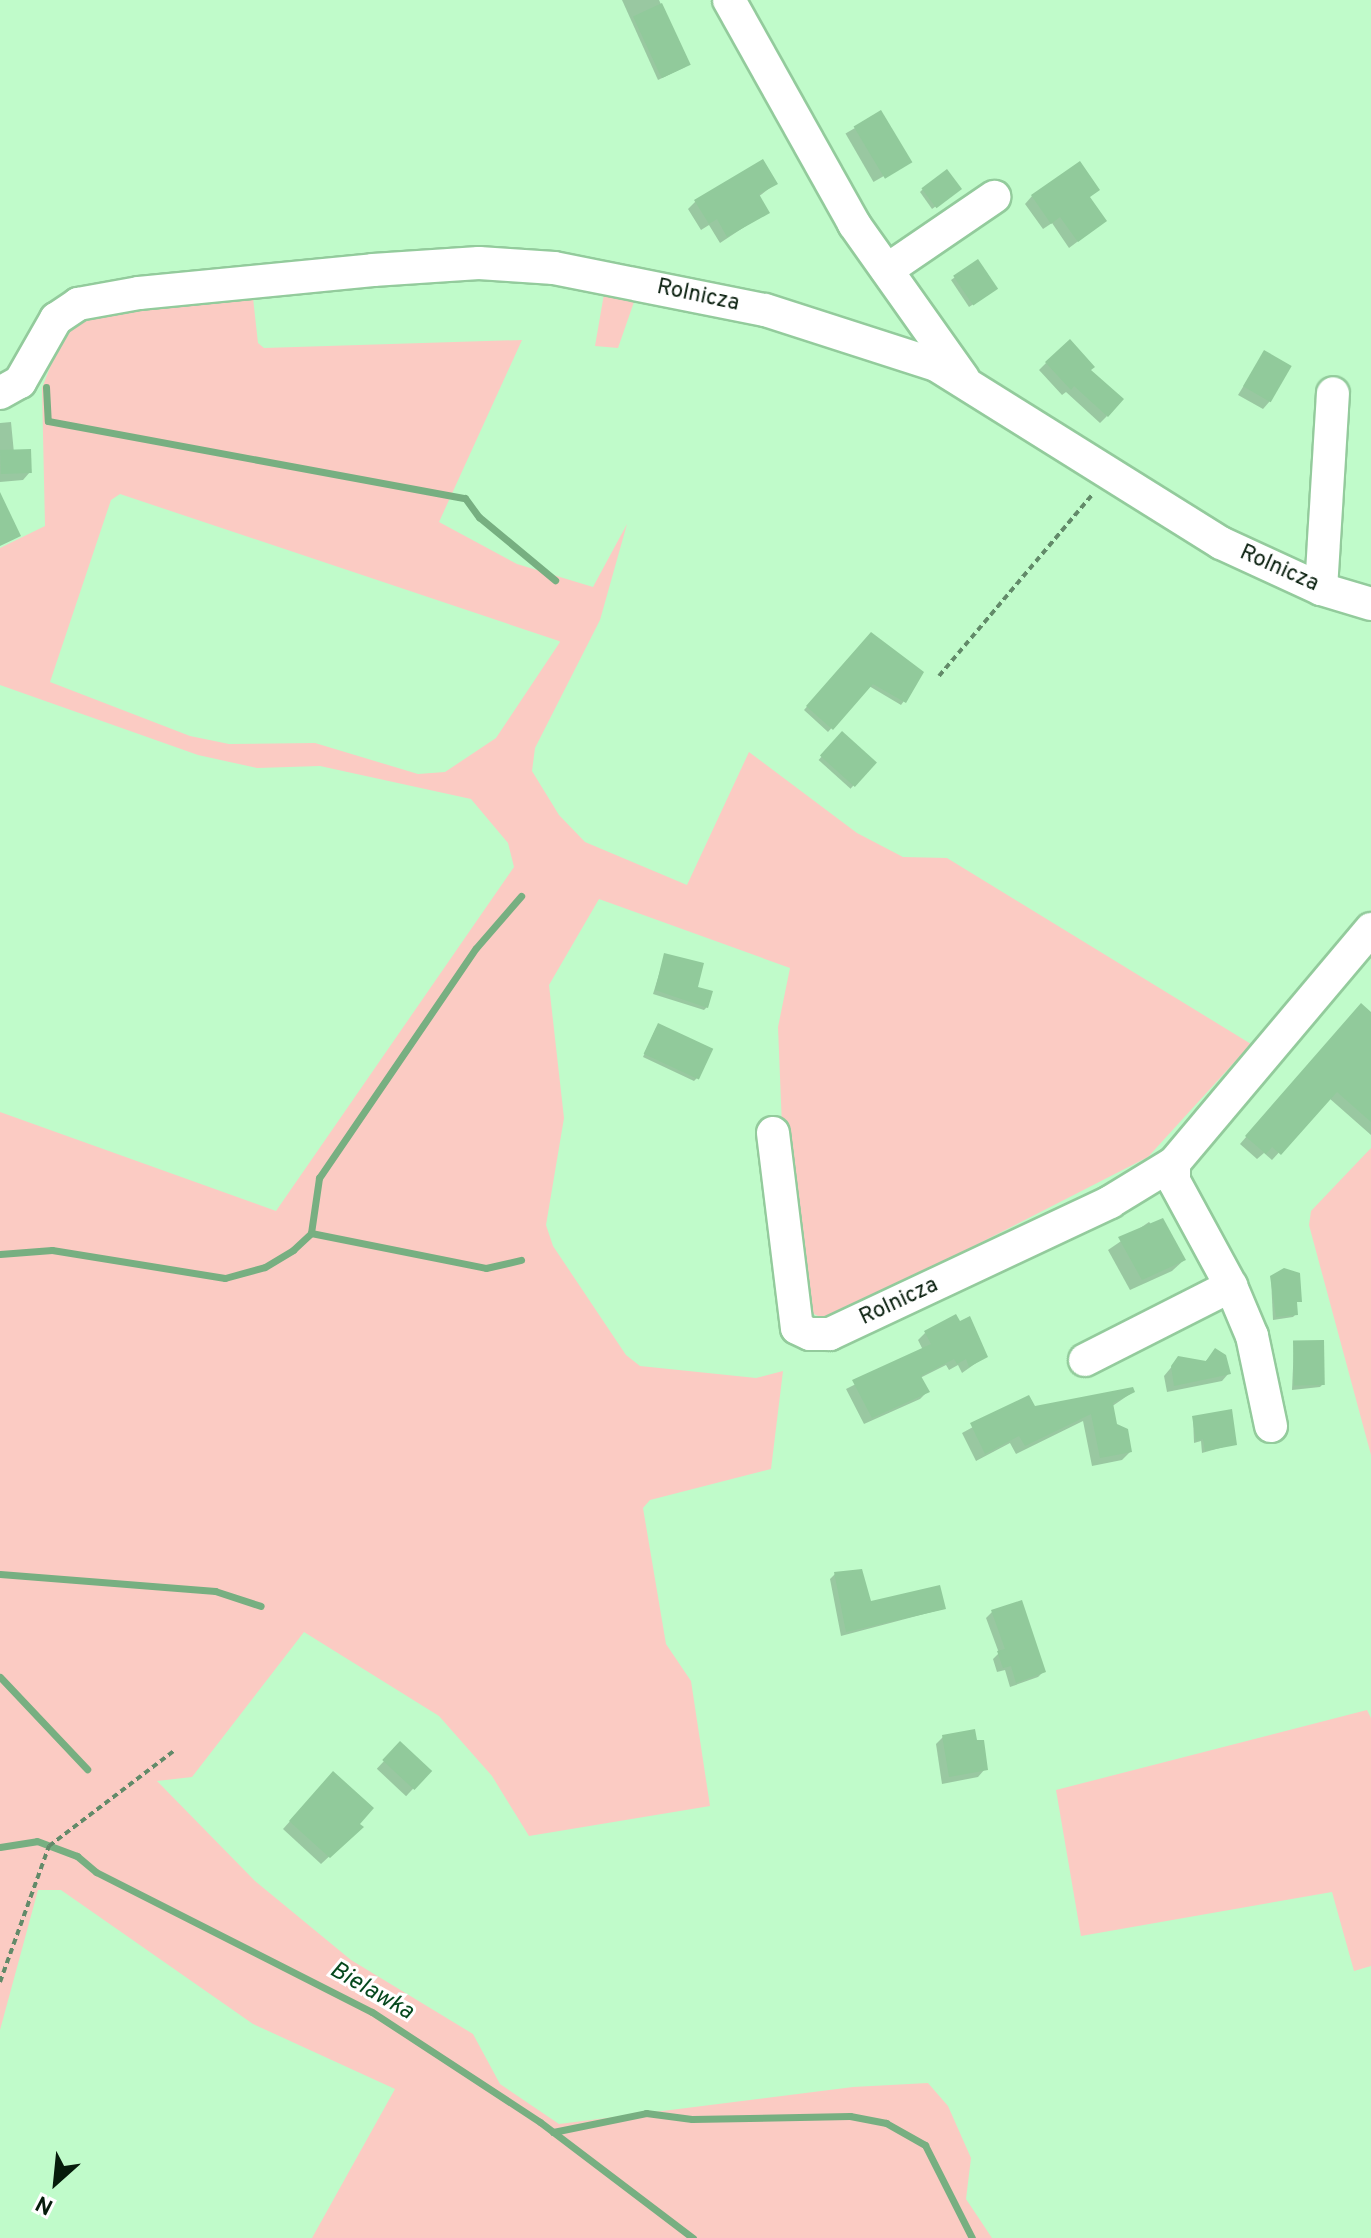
<!DOCTYPE html>
<html>
<head>
<meta charset="utf-8">
<style>
	body { margin:0 }
	#map { position:relative; width:1371px; height:2238px; overflow:hidden; background:#c0fbca; font-family:Overpass,sans-serif }
	div>[style] { position:absolute }
	.green>* { inset:0; background:#fbcbc3 }
	.shadow>* { inset:0; background:#0003; transform-origin:0 0 }
	.stream>* { height:7px; margin:-3.5px; padding:0 3.5px; transform-origin:3.5px; border-radius:3.5px; background:#77af81 }
	.building>* { inset:0; background:#91ca9b; transform-origin:0 0 }
	.path>* { height:4px; margin-top:-2px; transform-origin:0; background:repeating-linear-gradient(90deg,#628a69 0 6px,transparent 0 10px) }
	.roads { filter:drop-shadow(2px 0 #93cb9c) drop-shadow(-2px 0 #93cb9c) drop-shadow(0 2px #93cb9c) drop-shadow(0 -2px #93cb9c) }
	.minor>* { height:32px; margin:-16px; padding:0 16px; transform-origin:16px; border-radius:16px; background:#fff }
	span { translate:-50% -50%; white-space:nowrap; text-align:center; line-height:1.15; -webkit-text-stroke:6px #fff; paint-order:stroke }
	.street-label { font-size:22px; color:#061c0b }
	.water-label { font-size:24px; color:#05481d; font-style:italic }
	.north { position:absolute; left:16px; top:2142px; width:80px; height:80px; -webkit-text-stroke:6px #fff; paint-order:stroke; rotate:207deg; font-size:22px; font-weight:700; line-height:32px; text-align:center; color:#061c0b }
	.north::after { content:''; display:block; margin:auto; width:28px; height:36px; background:#061c0b; clip-path:polygon(50% 0,100% 100%,50% 72%,0 100%) }
</style>
</head>
<body>
<div id="map">
	<div class="green">
		<i style="clip-path:polygon(604px 294px,635px 299px,618px 348px,595px 346px)"></i>
		<i style="clip-path:polygon(evenodd,253px 298px,258px 343px,264px 348px,522px 340px,439px 522px,517px 564px,593px 587px,627px 524px,600px 620px,535px 748px,532px 771px,559px 815px,585px 842px,687px 885px,749px 752px,857px 833px,903px 857px,947px 858px,1251px 1044px,1148px 1157px,835px 1317px,820px 1317px,806px 1310px,782px 1127px,778px 1027px,790px 968px,599px 899px,549px 985px,564px 1118px,546px 1225px,553px 1246px,626px 1355px,640px 1366px,756px 1378px,783px 1371px,771px 1469px,650px 1500px,643px 1508px,666px 1644px,691px 1681px,710px 1806px,529px 1836px,492px 1776px,439px 1716px,304px 1632px,192px 1777px,157px 1781px,255px 1881px,351px 1960px,473px 2034px,500px 2084px,559px 2124px,853px 2087px,928px 2083px,948px 2106px,971px 2158px,966px 2199px,992px 2238px,312px 2238px,395px 2089px,253px 2024px,61px 1890px,38px 1890px,0 2030px,0 1112px,276px 1211px,514px 867px,508px 843px,471px 799px,320px 766px,257px 768px,198px 755px,0 685px,0 548px,45px 526px,42px 388px,60px 341px,75px 322px,109px 304px,253px 298px,120px 494px,559px 641px,560px 642px,496px 738px,445px 772px,418px 774px,315px 743px,229px 744px,190px 736px,50px 682px,111px 500px,120px 494px)"></i>
		<i style="clip-path:polygon(1371px 1148px,1371px 1455px,1309px 1225px,1311px 1211px)"></i>
		<i style="clip-path:polygon(1367px 1710px,1371px 1718px,1371px 1966px,1354px 1971px,1332px 1892px,1081px 1936px,1056px 1790px)"></i>
	</div>
	<div class="shadow">
		<i style="clip-path:polygon(622px 0,659px 0,688px 64px,685px 67px,658px 80px)"></i>
		<i style="left:881px;top:113px;width:56px;height:41px;rotate:60deg"></i>
		<i style="clip-path:polygon(775px 184px,758px 197px,767px 212px,720px 243px,709px 225px,701px 230px,688px 209px,696px 201px)"></i>
		<i style="clip-path:polygon(923px 189px,956px 192px,932px 209px,920px 192px)"></i>
		<i style="clip-path:polygon(1032px 196px,1089px 198px,1105px 221px,1069px 248px,1052px 223px,1043px 229px,1025px 204px)"></i>
		<i style="clip-path:polygon(977px 262px,992px 292px,969px 307px,951px 280px)"></i>
		<i style="clip-path:polygon(1264px 353px,1270px 401px,1263px 409px,1238px 395px)"></i>
		<i style="clip-path:polygon(1046px 363px,1088px 371px,1107px 416px,1100px 423px,1066px 392px,1062px 395px,1039px 370px)"></i>
		<i style="clip-path:polygon(11px 422px,14px 453px,30px 472px,23px 480px,0 482px,0 423px)"></i>
		<i style="clip-path:polygon(871px 635px,904px 701px,901px 705px,869px 686px,828px 732px,804px 710px)"></i>
		<i style="left:842px;top:734px;width:43px;height:35px;rotate:42deg"></i>
		<i style="clip-path:polygon(665px 955px,707px 1007px,704px 1010px,653px 994px)"></i>
		<i style="clip-path:polygon(1354px 1013px,1371px 1015px,1371px 1135px,1329px 1098px,1272px 1160px,1264px 1153px,1257px 1159px,1240px 1144px)"></i>
		<i style="clip-path:polygon(656px 1028px,697px 1078px,694px 1081px,643px 1057px)"></i>
		<i style="clip-path:polygon(1149px 1222px,1184px 1260px,1172px 1271px,1130px 1290px,1108px 1250px)"></i>
		<i style="clip-path:polygon(1271px 1278px,1296px 1314px,1293px 1317px,1273px 1320px)"></i>
		<i style="clip-path:polygon(925px 1333px,986px 1356px,962px 1373px,958px 1365px,949px 1370px,946px 1365px,920px 1378px,927px 1392px,920px 1399px,864px 1424px,846px 1389px,923px 1350px,918px 1340px)"></i>
		<i style="clip-path:polygon(1294px 1345px,1323px 1384px,1320px 1387px,1292px 1390px)"></i>
		<i style="clip-path:polygon(1215px 1351px,1229px 1373px,1222px 1381px,1167px 1392px,1164px 1376px,1179px 1358px,1204px 1363px)"></i>
		<i style="clip-path:polygon(1133px 1392px,1111px 1407px,1115px 1426px,1130px 1452px,1122px 1460px,1092px 1466px,1083px 1421px,1016px 1454px,1010px 1443px,976px 1461px,962px 1433px,1028px 1397px,1034px 1408px)"></i>
		<i style="clip-path:polygon(1193px 1418px,1234px 1444px,1202px 1453px,1201px 1441px,1194px 1443px)"></i>
		<i style="clip-path:polygon(835px 1574px,869px 1604px,943px 1609px,841px 1636px,830px 1579px)"></i>
		<i style="clip-path:polygon(992px 1612px,1044px 1671px,1038px 1677px,1010px 1687px,1005px 1670px,997px 1672px,993px 1659px,999px 1653px,986px 1618px)"></i>
		<i style="clip-path:polygon(943px 1737px,985px 1769px,978px 1777px,942px 1784px,936px 1744px)"></i>
		<i style="left:400px;top:1744px;width:40px;height:34px;rotate:43deg"></i>
		<i style="clip-path:polygon(326px 1781px,361px 1827px,321px 1864px,283px 1829px)"></i>
	</div>
	<div class="stream">
		<i style="left:46px;top:387px;width:34px;rotate:87deg"></i>
		<i style="left:48px;top:421px;width:424px;rotate:10.5deg"></i>
		<i style="left:465px;top:498px;width:24px;rotate:54deg"></i>
		<i style="left:479px;top:517px;width:99px;rotate:39.7deg"></i>
		<i style="left:311px;top:1233px;width:178px;rotate:11.3deg"></i>
		<i style="left:486px;top:1268px;width:36px;rotate:-13deg"></i>
		<i style="left:0;top:1254px;width:52px;rotate:-4.4deg"></i>
		<i style="left:52px;top:1250px;width:175px;rotate:9.2deg"></i>
		<i style="left:225px;top:1278px;width:41px;rotate:-15.4deg"></i>
		<i style="left:265px;top:1267px;width:33px;rotate:-31deg"></i>
		<i style="left:293px;top:1250px;width:25px;rotate:-43deg"></i>
		<i style="left:311px;top:1233px;width:56px;rotate:-81.7deg"></i>
		<i style="left:319px;top:1178px;width:278px;rotate:-55.7deg"></i>
		<i style="left:476px;top:948px;width:69px;rotate:-49.1deg"></i>
		<i style="left:0;top:1574px;width:216px;rotate:4.5deg"></i>
		<i style="left:215px;top:1591px;width:48px;rotate:18.1deg"></i>
		<i style="left:0;top:1677px;width:127px;rotate:46.6deg"></i>
		<i style="left:0;top:1847px;width:37px;rotate:-9deg"></i>
		<i style="left:37px;top:1841px;width:43px;rotate:20.6deg"></i>
		<i style="left:77px;top:1856px;width:25px;rotate:40deg"></i>
		<i style="left:96px;top:1872px;width:309px;rotate:26.9deg"></i>
		<i style="left:372px;top:2012px;width:201px;rotate:33.2deg"></i>
		<i style="left:540px;top:2122px;width:192px;rotate:37.2deg"></i>
		<i style="left:553px;top:2132px;width:95px;rotate:-11.5deg"></i>
		<i style="left:646px;top:2113px;width:46px;rotate:7.4deg"></i>
		<i style="left:692px;top:2119px;width:158px;rotate:-1.1deg"></i>
		<i style="left:850px;top:2116px;width:37px;rotate:11deg"></i>
		<i style="left:886px;top:2123px;width:45px;rotate:29.4deg"></i>
		<i style="left:925px;top:2145px;width:104px;rotate:63.2deg"></i>
	</div>
	<div class="building">
		<i style="left:662px;top:3px;width:68px;height:32px;rotate:65deg"></i>
		<i style="left:881px;top:110px;width:61px;height:32px;rotate:59deg"></i>
		<i style="clip-path:polygon(763px 159px,778px 184px,759px 194px,770px 213px,727px 237px,717px 219px,709px 224px,694px 200px)"></i>
		<i style="clip-path:polygon(1080px 161px,1100px 190px,1090px 197px,1107px 221px,1078px 242px,1060px 217px,1051px 224px,1031px 195px)"></i>
		<i style="left:947px;top:169px;width:25px;height:32px;rotate:53deg"></i>
		<i style="left:978px;top:259px;width:36px;height:30px;rotate:56deg"></i>
		<i style="clip-path:polygon(1070px 339px,1095px 367px,1091px 370px,1124px 399px,1108px 417px,1074px 386px,1071px 390px,1045px 362px)"></i>
		<i style="left:1264px;top:350px;width:32px;height:42px;rotate:30deg"></i>
		<i style="left:31px;top:449px;width:24px;height:31px;rotate:88deg"></i>
		<i style="clip-path:polygon(0 492px,21px 536px,0 546px)"></i>
		<i style="clip-path:polygon(871px 632px,924px 672px,906px 703px,873px 684px,833px 730px,806px 706px)"></i>
		<i style="left:842px;top:731px;width:47px;height:33px;rotate:42deg"></i>
		<i style="clip-path:polygon(664px 953px,704px 963px,698px 987px,713px 991px,708px 1008px,655px 990px)"></i>
		<i style="clip-path:polygon(1361px 1003px,1371px 1012px,1371px 1122px,1337px 1092px,1281px 1155px,1272px 1147px,1266px 1154px,1245px 1136px)"></i>
		<i style="left:658px;top:1023px;width:61px;height:34px;rotate:25deg"></i>
		<i style="clip-path:polygon(1163px 1218px,1186px 1260px,1142px 1280px,1118px 1237px)"></i>
		<i style="clip-path:polygon(1284px 1268px,1300px 1273px,1302px 1302px,1297px 1302px,1298px 1315px,1276px 1317px,1270px 1276px)"></i>
		<i style="clip-path:polygon(956px 1314px,960px 1321px,970px 1316px,988px 1357px,969px 1367px,966px 1359px,957px 1364px,954px 1359px,921px 1376px,930px 1392px,872px 1418px,852px 1380px,931px 1344px,924px 1331px)"></i>
		<i style="left:1324px;top:1340px;width:45px;height:31px;rotate:89deg"></i>
		<i style="clip-path:polygon(1215px 1348px,1226px 1355px,1231px 1374px,1174px 1386px,1171px 1366px,1178px 1356px,1206px 1361px)"></i>
		<i style="clip-path:polygon(1133px 1387px,1135px 1392px,1113px 1403px,1117px 1424px,1128px 1429px,1132px 1452px,1100px 1458px,1091px 1414px,1025px 1446px,1019px 1436px,985px 1454px,970px 1423px,1029px 1395px,1035px 1406px)"></i>
		<i style="clip-path:polygon(1232px 1409px,1237px 1445px,1205px 1451px,1203px 1439px,1196px 1441px,1192px 1416px)"></i>
		<i style="clip-path:polygon(862px 1569px,871px 1601px,940px 1585px,946px 1609px,846px 1632px,834px 1572px)"></i>
		<i style="clip-path:polygon(1022px 1600px,1046px 1672px,1016px 1683px,1011px 1666px,1003px 1668px,997px 1651px,1005px 1649px,991px 1610px)"></i>
		<i style="clip-path:polygon(975px 1729px,977px 1740px,984px 1740px,988px 1770px,949px 1777px,942px 1735px)"></i>
		<i style="left:400px;top:1741px;width:44px;height:26px;rotate:43deg"></i>
		<i style="clip-path:polygon(333px 1771px,374px 1808px,360px 1824px,364px 1827px,330px 1858px,289px 1821px)"></i>
	</div>
	<div class="path">
		<i style="left:939px;top:676px;width:237px;rotate:-49.8deg"></i>
		<i style="left:0;top:1982px;width:145px;rotate:-70.2deg"></i>
		<i style="left:49px;top:1846px;width:158px;rotate:-37.3deg"></i>
	</div>
	<div class="roads">
		<div class="minor">
			<i style="left:729px;top:0;width:257px;rotate:60.8deg"></i>
			<i style="left:854px;top:224px;width:189px;rotate:54.7deg"></i>
			<i style="left:887px;top:270px;width:130px;rotate:-34.3deg"></i>
			<i style="left:0;top:393px;width:23px;rotate:-29deg"></i>
			<i style="left:20px;top:382px;width:73px;rotate:-60.3deg"></i>
			<i style="left:56px;top:319px;width:27px;rotate:-34deg"></i>
			<i style="left:78px;top:304px;width:62px;rotate:-10.2deg"></i>
			<i style="left:139px;top:293px;width:235px;rotate:-5.6deg"></i>
			<i style="left:373px;top:270px;width:106px;rotate:-3.8deg"></i>
			<i style="left:479px;top:263px;width:75px;rotate:3.8deg"></i>
			<i style="left:554px;top:268px;width:215px;rotate:11.3deg"></i>
			<i style="left:765px;top:310px;width:180px;rotate:17.8deg"></i>
			<i style="left:936px;top:365px;width:336px;rotate:32deg"></i>
			<i style="left:1221px;top:543px;width:110px;rotate:24.7deg"></i>
			<i style="left:1321px;top:589px;width:52px;rotate:16.7deg"></i>
			<i style="left:1321px;top:589px;width:196px;rotate:-86.5deg"></i>
			<i style="left:773px;top:1133px;width:196px;rotate:83deg"></i>
			<i style="left:797px;top:1328px;width:14px;rotate:25deg"></i>
			<i style="left:810px;top:1334px;width:20px"></i>
			<i style="left:830px;top:1334px;width:310px;rotate:-25.2deg"></i>
			<i style="left:1110px;top:1202px;width:75px;rotate:-31.4deg"></i>
			<i style="left:1085px;top:1360px;width:164px;rotate:-26.9deg"></i>
			<i style="left:1271px;top:1426px;width:92px;rotate:-101.9deg"></i>
			<i style="left:1252px;top:1336px;width:54px;rotate:-112.8deg"></i>
			<i style="left:1231px;top:1286px;width:119px;rotate:-118.5deg"></i>
			<i style="left:1174px;top:1181px;width:18px;rotate:-90deg"></i>
			<i style="left:1174px;top:1163px;width:306px;rotate:-49.9deg"></i>
		</div>
	</div>
	<div class="street-label">
		<span style="left:698px;top:296px;rotate:12deg">Rolnicza</span>
		<span style="left:1279px;top:569px;rotate:24deg">Rolnicza</span>
		<span style="left:899px;top:1302px;rotate:-25deg">Rolnicza</span>
	</div>
	<div class="water-label">
		<span style="left:371px;top:1992px;rotate:30deg">Bielawka</span>
	</div>
	<div class="north">N</div>
</div>
</body>
</html>
